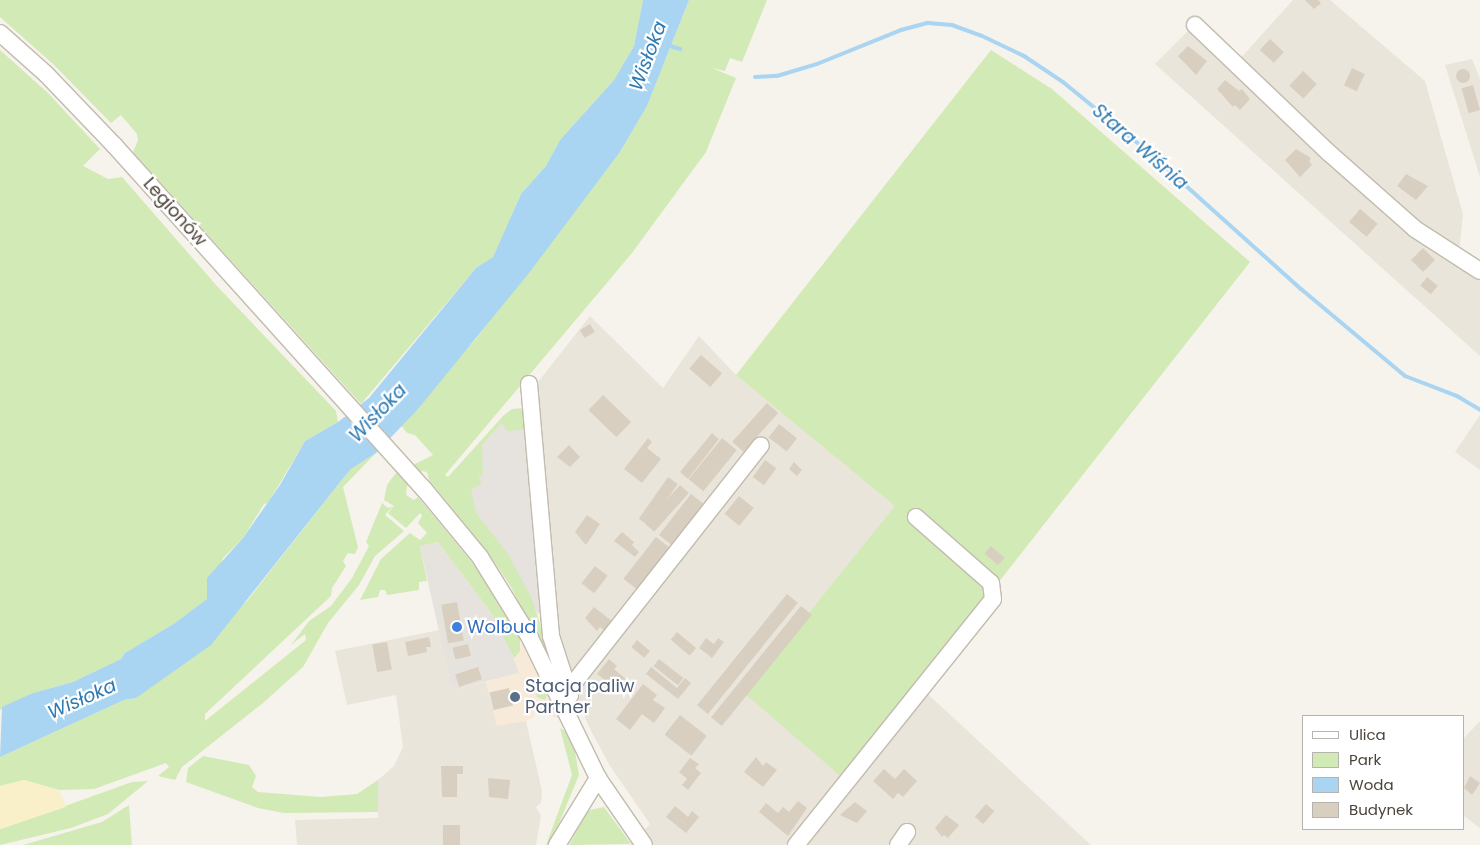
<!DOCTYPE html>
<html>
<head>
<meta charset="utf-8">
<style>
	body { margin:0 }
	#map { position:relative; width:1480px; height:845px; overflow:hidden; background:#f6f3ec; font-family:Poppins,sans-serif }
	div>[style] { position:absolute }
	.residential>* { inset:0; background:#eae5da }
	.commercial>* { inset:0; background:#f7ead8 }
	.industrial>* { inset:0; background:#e6e2dd }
	.green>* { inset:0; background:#d2eab5 }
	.sand>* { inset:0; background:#f9efc9 }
	.water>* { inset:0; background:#a9d4f2 }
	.stream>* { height:4px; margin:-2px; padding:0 2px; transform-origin:2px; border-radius:2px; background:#a9d4f2 }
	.building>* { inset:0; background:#d8cfc1; transform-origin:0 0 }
	.round { border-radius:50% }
	.roads { filter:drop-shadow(1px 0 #c2bbae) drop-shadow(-1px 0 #c2bbae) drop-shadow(0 1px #c2bbae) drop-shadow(0 -1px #c2bbae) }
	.minor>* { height:16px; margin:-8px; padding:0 8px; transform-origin:8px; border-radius:8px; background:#fff }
	.dots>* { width:14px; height:14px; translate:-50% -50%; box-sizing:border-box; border:2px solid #fff; border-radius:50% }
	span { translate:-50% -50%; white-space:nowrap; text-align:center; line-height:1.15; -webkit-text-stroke:4.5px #fff; paint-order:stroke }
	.street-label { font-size:18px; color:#4b4439 }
	.shop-label { font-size:18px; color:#366cbe }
	.left { translate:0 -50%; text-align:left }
	.service-label { font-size:18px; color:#4e5e75 }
	.water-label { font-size:19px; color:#2e7ab2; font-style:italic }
	.legend { position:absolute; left:1302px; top:715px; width:162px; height:115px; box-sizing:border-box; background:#fff; border:1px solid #b7b4b0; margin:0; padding:6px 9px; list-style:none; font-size:15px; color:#4b4439 }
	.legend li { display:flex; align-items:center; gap:10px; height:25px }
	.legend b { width:25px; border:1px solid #b7b4b0 }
</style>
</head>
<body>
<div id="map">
	<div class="residential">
		<i style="clip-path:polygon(1293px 0,1330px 0,1425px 81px,1463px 214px,1459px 253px,1480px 265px,1480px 356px,1155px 64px,1192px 27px,1239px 60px)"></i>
		<i style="clip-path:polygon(1472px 59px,1480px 79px,1480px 177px,1445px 65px)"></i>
		<i style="clip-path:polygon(590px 316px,663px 388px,699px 336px,736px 375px,896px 506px,744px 692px,918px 685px,1091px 845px,630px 845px,650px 824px,610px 766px,589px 727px,561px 659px,534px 387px)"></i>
		<i style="clip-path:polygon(1480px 415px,1480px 470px,1455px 452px)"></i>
		<i style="clip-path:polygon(439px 630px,451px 686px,457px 689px,486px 682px,497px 725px,526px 721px,542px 791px,541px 803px,536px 807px,541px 816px,536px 845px,297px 845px,295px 820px,378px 818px,378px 780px,394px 766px,403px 747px,396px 695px,347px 705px,335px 651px)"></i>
		<i style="clip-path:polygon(1480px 721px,1480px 828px,1464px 816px,1464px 738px)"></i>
	</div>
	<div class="commercial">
		<i style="clip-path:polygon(522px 643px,561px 719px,535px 712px,534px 717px,526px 721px,497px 726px,486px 682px,519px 673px,514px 658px)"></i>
	</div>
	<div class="industrial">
		<i style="clip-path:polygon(526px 416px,545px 612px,538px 614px,453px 488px,482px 445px,502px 423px)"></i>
		<i style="clip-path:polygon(438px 542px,492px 614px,508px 643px,519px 673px,457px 689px,451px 686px,420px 546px)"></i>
	</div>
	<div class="green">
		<i style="clip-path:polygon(0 0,643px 0,634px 46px,614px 80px,560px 140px,546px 166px,521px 194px,493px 257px,476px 268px,361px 404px,133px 152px,138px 140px,137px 134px,121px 115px,111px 123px,53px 64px,0 17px)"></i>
		<i style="clip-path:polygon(689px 0,767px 0,742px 62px,730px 58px,725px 71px,712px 68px,736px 78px,706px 152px,632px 253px,445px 475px,448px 477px,504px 415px,512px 409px,524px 408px,528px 429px,507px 431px,502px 423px,482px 445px,483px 474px,478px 477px,482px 483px,471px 490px,476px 513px,508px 554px,531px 597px,561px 685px,511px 587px,487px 551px,429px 480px,427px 472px,422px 471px,407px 486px,406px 495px,414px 500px,418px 497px,493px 588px,520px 636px,520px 651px,514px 658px,492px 614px,438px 542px,420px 546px,427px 581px,419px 582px,419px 590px,387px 595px,385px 590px,380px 590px,378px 597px,360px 600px,381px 559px,410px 533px,420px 540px,427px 533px,418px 523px,422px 516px,420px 513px,406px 528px,388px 513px,394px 506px,384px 500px,387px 485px,395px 474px,433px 455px,415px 435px,407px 433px,400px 424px,418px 409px,432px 388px,475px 340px,620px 152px,647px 106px)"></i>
		<i style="clip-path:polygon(0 50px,48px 93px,100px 149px,83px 166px,108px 179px,122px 177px,216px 285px,336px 411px,338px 422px,305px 441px,268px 503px,264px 504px,243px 538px,223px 558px,208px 599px,175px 623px,125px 653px,121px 659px,73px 682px,33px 693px,0 710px)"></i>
		<i style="clip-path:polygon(991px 50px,1052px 89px,1250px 262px,844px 779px,744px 693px,895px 506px,736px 375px)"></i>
		<i style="clip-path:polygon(376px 453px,343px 487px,358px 547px,355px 554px,348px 553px,343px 561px,346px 566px,332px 588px,331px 596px,205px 714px,205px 721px,306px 640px,305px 634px,291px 645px,309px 621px,331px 606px,352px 578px,369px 546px,366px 542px,382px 503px,388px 508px,393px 506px,385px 515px,404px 531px,375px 556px,359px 585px,328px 623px,303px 667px,263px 703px,182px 767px,175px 780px,158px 776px,169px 767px,166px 763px,94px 789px,59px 790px,24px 780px,0 786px,0 757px,124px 700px,136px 698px,247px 601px,341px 481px,351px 469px)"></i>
		<i style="clip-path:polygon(537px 678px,547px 694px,545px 700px,537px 697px,534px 683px)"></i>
		<i style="clip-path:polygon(560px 728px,565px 731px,575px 751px,579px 775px,550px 845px,546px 845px,572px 775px)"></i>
		<i style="clip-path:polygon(203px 756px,249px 765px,256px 776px,252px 787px,258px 792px,321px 797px,357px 794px,378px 780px,378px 812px,284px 813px,258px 808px,186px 782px,188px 768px)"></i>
		<i style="clip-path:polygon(148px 781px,108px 814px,71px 828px,0 845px,0 829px,4px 828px,132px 782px)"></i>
		<i style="clip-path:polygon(129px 805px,132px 845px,23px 845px,102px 822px)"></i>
		<i style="clip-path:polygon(604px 807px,631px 844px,569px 845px,586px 814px,590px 810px)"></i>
	</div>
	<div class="sand">
		<i style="clip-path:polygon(24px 780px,59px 790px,66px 807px,0 829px,0 786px)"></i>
	</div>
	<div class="water">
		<i style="clip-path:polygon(643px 0,689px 0,647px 106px,620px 152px,529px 273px,418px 409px,376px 453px,351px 469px,341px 481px,211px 645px,136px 698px,124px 700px,0 757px,2px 707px,33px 693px,73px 682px,121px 659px,125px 653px,175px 623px,207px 599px,207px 578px,243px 538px,280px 485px,305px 441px,338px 422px,369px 398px,476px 268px,493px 257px,521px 194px,546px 166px,560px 140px,614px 80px,634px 46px)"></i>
	</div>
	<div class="stream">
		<i style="left:667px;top:45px;width:14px;rotate:17deg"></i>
		<i style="left:755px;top:77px;width:22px;rotate:-3deg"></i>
		<i style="left:777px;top:76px;width:42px;rotate:-16.7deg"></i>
		<i style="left:817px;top:64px;width:91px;rotate:-22deg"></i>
		<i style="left:901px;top:30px;width:28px;rotate:-15deg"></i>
		<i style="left:928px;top:23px;width:24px;rotate:5deg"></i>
		<i style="left:952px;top:25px;width:30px;rotate:20deg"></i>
		<i style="left:980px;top:35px;width:49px;rotate:25.5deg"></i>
		<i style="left:1024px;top:56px;width:47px;rotate:33.7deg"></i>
		<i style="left:1063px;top:82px;width:107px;rotate:39.3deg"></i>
		<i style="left:1146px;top:150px;width:208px;rotate:41.9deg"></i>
		<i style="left:1301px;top:289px;width:136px;rotate:39.9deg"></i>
		<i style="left:1405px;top:376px;width:56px;rotate:21deg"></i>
		<i style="left:1457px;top:396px;width:27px;rotate:31deg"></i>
	</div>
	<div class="building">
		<i style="clip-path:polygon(1305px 0,1318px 0,1321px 3px,1314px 9px)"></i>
		<i style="left:1270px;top:39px;width:19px;height:15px;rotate:43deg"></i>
		<i style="clip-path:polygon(1188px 46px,1207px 61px,1196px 75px,1178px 56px)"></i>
		<i style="left:1352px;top:68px;width:14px;height:19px;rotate:25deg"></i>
		<i class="round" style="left:1456px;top:69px;width:14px;height:14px"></i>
		<i style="left:1303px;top:71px;width:19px;height:20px;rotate:43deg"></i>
		<i style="clip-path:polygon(1225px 80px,1239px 91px,1242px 89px,1250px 99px,1240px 110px,1235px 105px,1233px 107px,1217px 89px)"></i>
		<i style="left:1473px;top:85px;width:26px;height:12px;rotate:74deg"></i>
		<i style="clip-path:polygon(1296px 149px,1311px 158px,1309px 161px,1312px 165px,1300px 177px,1285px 160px)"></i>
		<i style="clip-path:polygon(1406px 174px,1428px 186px,1416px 200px,1397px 186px)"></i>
		<i style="left:1360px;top:209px;width:23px;height:17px;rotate:40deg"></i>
		<i style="left:1423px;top:248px;width:17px;height:17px;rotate:45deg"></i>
		<i style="left:1427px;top:277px;width:14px;height:11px;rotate:39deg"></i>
		<i style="left:590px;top:324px;width:9px;height:12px;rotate:58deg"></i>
		<i style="left:701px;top:355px;width:28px;height:18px;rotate:41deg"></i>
		<i style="left:603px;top:395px;width:39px;height:21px;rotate:44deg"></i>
		<i style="left:767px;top:403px;width:15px;height:52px;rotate:42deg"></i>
		<i style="left:779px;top:424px;width:23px;height:17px;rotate:38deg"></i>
		<i style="clip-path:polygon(712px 433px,719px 439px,688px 479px,680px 472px)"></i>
		<i style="clip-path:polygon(648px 438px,652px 442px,647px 448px,661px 459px,642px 483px,624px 469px)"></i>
		<i style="left:722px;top:438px;width:19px;height:53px;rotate:39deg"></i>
		<i style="clip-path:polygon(569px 445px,580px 457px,570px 467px,557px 457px)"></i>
		<i style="left:765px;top:460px;width:14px;height:21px;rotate:36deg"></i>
		<i style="clip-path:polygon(794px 462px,802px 470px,797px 476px,789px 469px)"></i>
		<i style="left:668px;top:477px;width:12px;height:51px;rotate:35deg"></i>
		<i style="left:680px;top:485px;width:12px;height:52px;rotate:42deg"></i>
		<i style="left:691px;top:494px;width:18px;height:52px;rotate:38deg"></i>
		<i style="left:739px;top:496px;width:19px;height:23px;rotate:39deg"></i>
		<i style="clip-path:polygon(587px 515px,600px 524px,586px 545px,575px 532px)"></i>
		<i style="clip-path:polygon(622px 532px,634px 542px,632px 545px,639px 552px,635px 557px,614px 541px)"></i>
		<i style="left:656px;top:537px;width:18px;height:53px;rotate:38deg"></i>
		<i style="left:991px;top:546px;width:18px;height:10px;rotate:41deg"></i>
		<i style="left:595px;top:566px;width:16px;height:22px;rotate:38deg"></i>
		<i style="left:787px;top:594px;width:14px;height:143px;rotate:39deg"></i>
		<i style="left:457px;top:602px;width:39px;height:16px;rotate:80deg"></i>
		<i style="left:801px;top:606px;width:14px;height:143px;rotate:39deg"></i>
		<i style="clip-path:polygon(594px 607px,613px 622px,605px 631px,600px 627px,597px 631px,585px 618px)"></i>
		<i style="left:677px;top:632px;width:25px;height:10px;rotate:40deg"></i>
		<i style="clip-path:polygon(429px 637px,431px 647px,426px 647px,427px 652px,408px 656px,405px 642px)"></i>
		<i style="clip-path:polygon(706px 638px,714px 644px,718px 638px,724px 642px,712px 658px,699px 648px)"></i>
		<i style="left:637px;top:640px;width:17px;height:9px;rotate:40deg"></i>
		<i style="left:387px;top:642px;width:28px;height:15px;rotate:80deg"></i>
		<i style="left:468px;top:644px;width:12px;height:16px;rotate:76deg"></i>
		<i style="clip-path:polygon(609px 659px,617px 666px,614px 669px,627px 680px,619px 691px,597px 674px)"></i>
		<i style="left:659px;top:659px;width:31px;height:9px;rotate:38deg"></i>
		<i style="left:478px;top:667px;width:13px;height:24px;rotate:72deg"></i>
		<i style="clip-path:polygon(651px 667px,677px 688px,685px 678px,691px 683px,678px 699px,646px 674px)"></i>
		<i style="clip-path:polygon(643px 684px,657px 695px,653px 700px,665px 708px,654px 723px,642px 714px,630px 730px,616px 719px)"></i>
		<i style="left:509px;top:688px;width:18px;height:20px;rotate:77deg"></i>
		<i style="left:680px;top:715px;width:34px;height:25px;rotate:38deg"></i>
		<i style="clip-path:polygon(756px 757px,763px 766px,766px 762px,777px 770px,763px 787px,744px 772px)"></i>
		<i style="clip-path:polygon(690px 758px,699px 764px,695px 768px,701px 773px,688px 790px,682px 785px,687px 779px,679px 772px)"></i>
		<i style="clip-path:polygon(441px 766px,463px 766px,463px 774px,457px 774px,457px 797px,442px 797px)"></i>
		<i style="clip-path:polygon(884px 769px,895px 779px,904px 769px,917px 781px,903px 797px,898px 793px,893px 799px,873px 781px)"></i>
		<i style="clip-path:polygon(1470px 776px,1480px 783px,1472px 795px,1464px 788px)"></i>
		<i style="clip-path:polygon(488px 778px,510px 780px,508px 799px,489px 797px)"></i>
		<i style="clip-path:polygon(798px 801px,807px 808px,788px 836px,759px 812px,766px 803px,778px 813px,783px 807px,789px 812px)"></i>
		<i style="clip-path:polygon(855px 802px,867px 811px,857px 823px,840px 815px)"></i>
		<i style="left:986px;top:804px;width:11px;height:17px;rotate:41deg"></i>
		<i style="clip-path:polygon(675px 806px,688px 817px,692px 811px,699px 817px,686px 833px,666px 817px)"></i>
		<i style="clip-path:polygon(946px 815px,959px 825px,948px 838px,944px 835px,942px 837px,935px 828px)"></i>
		<i style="left:443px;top:825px;width:17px;height:20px"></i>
	</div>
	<div class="roads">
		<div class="minor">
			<i style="left:1195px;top:25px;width:184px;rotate:43.7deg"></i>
			<i style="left:1328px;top:152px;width:116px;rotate:41.5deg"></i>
			<i style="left:1415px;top:229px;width:77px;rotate:32.9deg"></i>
			<i style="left:0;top:33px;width:62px;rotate:41.7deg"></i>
			<i style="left:46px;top:74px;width:100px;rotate:46.2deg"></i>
			<i style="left:115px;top:146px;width:462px;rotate:48deg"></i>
			<i style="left:424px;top:489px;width:88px;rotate:50.5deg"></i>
			<i style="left:480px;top:557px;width:95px;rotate:58.3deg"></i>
			<i style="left:530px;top:638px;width:156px;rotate:64.1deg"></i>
			<i style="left:598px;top:778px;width:81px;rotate:55.5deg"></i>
			<i style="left:529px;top:384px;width:253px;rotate:85deg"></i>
			<i style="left:551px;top:636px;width:62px;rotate:72.1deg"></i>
			<i style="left:570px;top:695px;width:13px;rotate:135deg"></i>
			<i style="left:569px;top:689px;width:310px;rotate:-51.8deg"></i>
			<i style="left:557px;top:845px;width:79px;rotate:-58.5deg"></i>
			<i style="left:796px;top:845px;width:315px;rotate:-51.3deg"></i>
			<i style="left:993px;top:599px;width:16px;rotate:-97deg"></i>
			<i style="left:991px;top:583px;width:100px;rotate:-138.7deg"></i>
			<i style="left:898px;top:845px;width:16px;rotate:-55deg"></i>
		</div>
	</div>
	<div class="dots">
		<i style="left:457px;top:627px;background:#3f7fe0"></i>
		<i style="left:515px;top:697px;background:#5c6f8a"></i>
	</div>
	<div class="street-label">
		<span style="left:175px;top:212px;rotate:48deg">Legionów</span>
	</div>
	<div class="shop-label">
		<span class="left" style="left:467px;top:627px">Wolbud</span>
	</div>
	<div class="service-label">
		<span class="left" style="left:525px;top:697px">Stacja paliw<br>Partner</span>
	</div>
	<div class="water-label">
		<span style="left:648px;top:56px;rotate:-69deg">Wisłoka</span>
		<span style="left:1140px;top:147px;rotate:41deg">Stara Wiśnia</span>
		<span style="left:378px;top:413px;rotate:-46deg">Wisłoka</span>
		<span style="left:82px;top:699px;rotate:-24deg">Wisłoka</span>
	</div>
	<ul class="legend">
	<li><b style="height:6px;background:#fff"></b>Ulica</li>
	<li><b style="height:14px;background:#d2eab5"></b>Park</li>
	<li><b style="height:14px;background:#a9d4f2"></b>Woda</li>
	<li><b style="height:14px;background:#d8cfc1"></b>Budynek</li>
	</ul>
</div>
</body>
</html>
